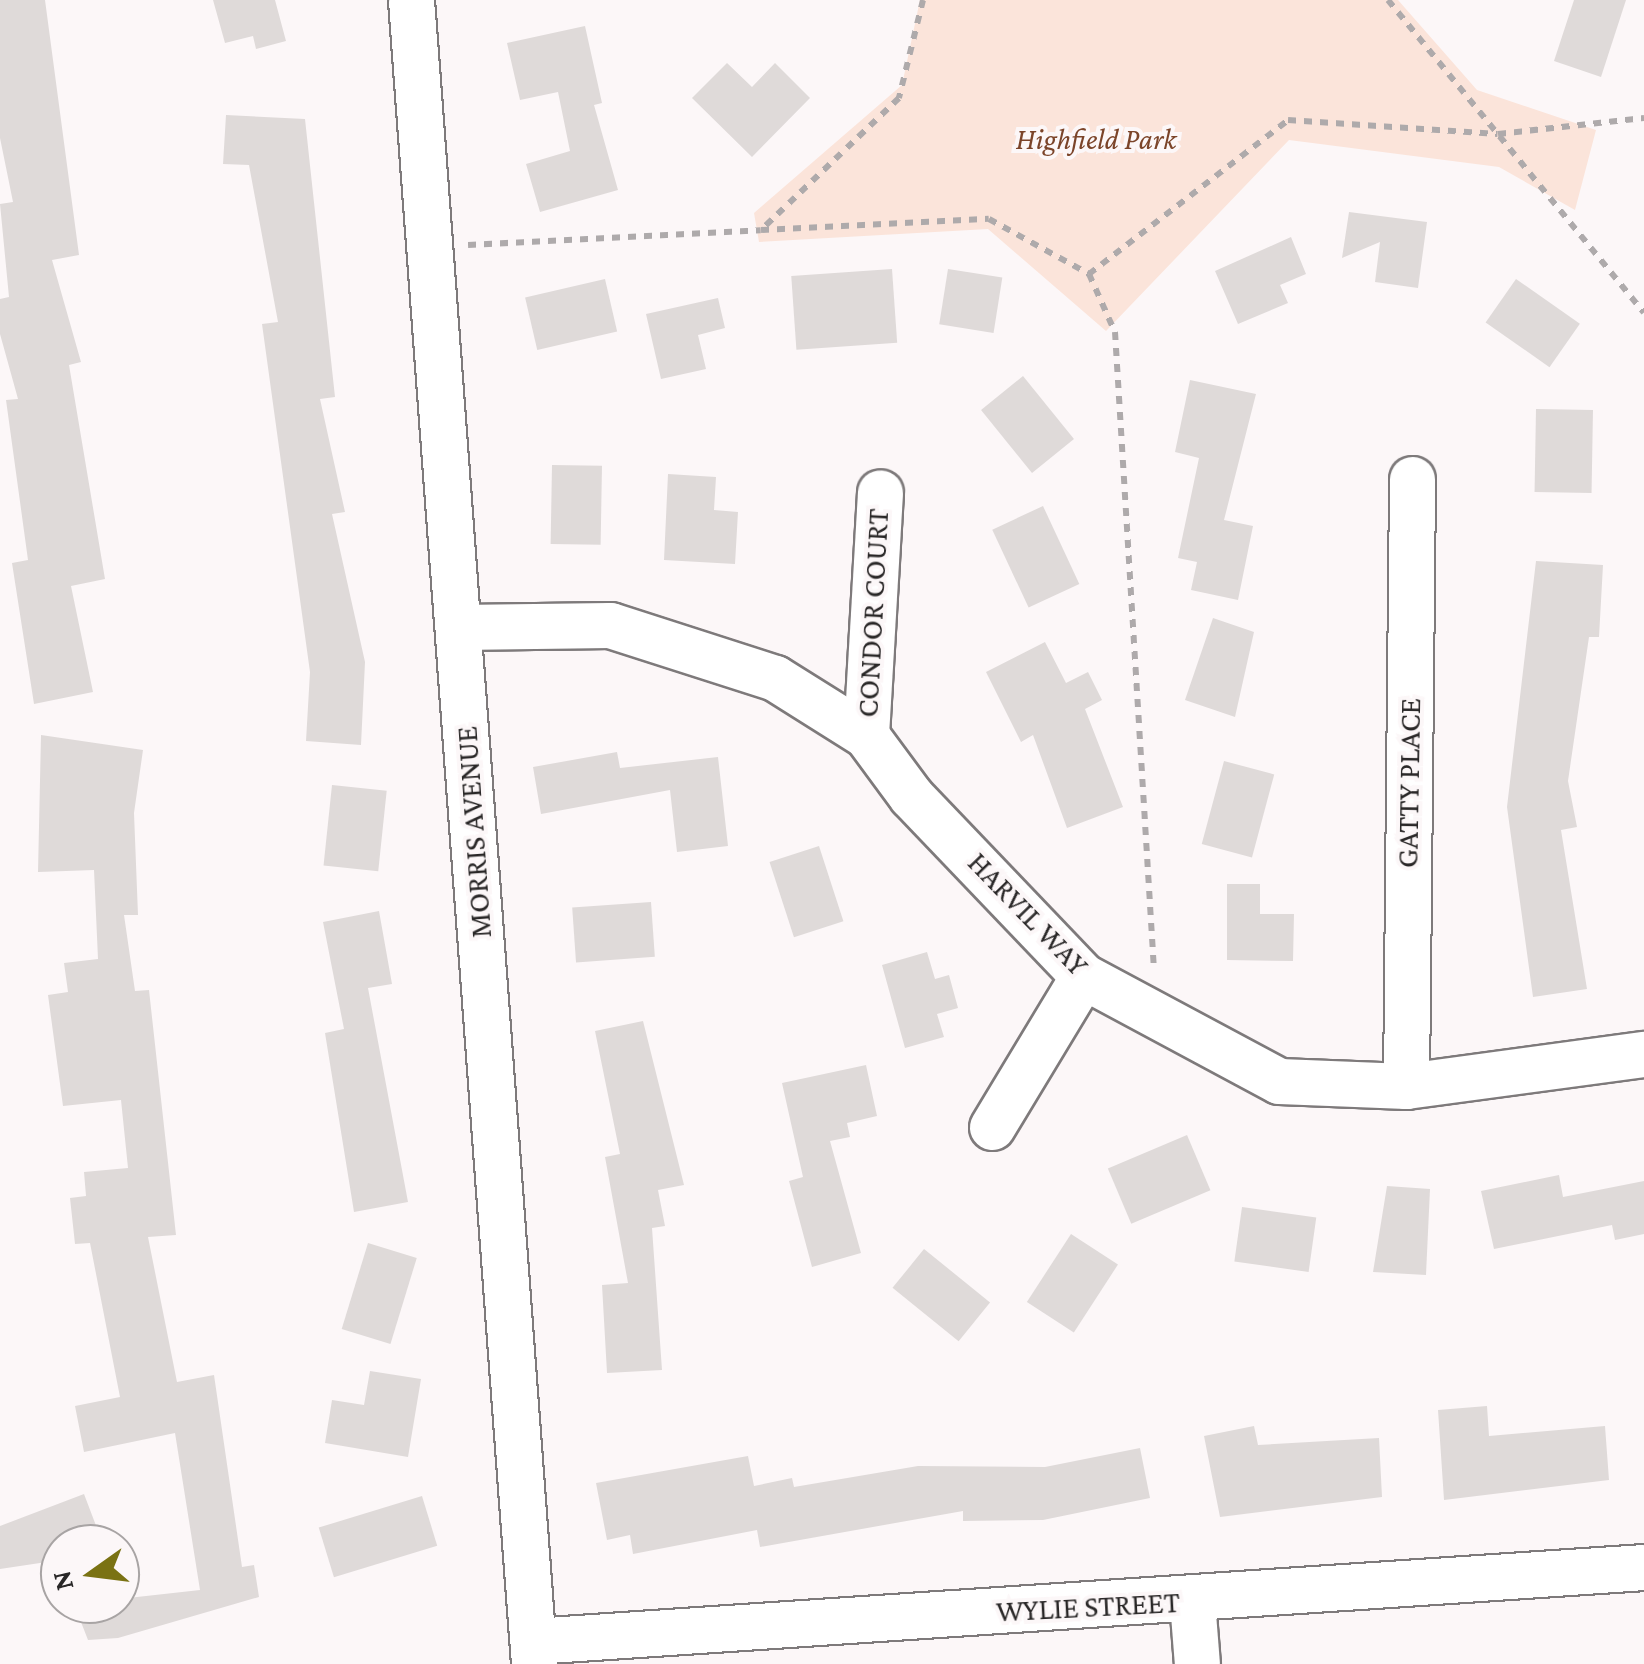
<!DOCTYPE html>
<html>
<head>
<meta charset="utf-8">
<style>
	body { margin:0 }
	#map { position:relative; width:1644px; height:1664px; overflow:hidden; background:#fcf7f8; font-family:"Crimson Pro",serif }
	div>[style] { position:absolute }
	.green>* { inset:0; background:#fbe4da }
	.building>* { inset:0; background:#dfdad9; transform-origin:0 0 }
	.path>* { height:6px; margin-top:-3px; transform-origin:0; background:repeating-linear-gradient(90deg,#aeaaab 0 8px,transparent 0 16px) }
	.roads { filter:drop-shadow(2px 0 #7e7a7b) drop-shadow(-2px 0 #7e7a7b) drop-shadow(0 2px #7e7a7b) drop-shadow(0 -2px #7e7a7b) }
	.street>* { height:45px; margin:-22.5px; padding:0 22.5px; transform-origin:22.5px; border-radius:22.5px; background:#fff }
	span { translate:-50% -50%; white-space:nowrap; text-align:center; line-height:1.15; -webkit-text-stroke:8px #fcf7f8; paint-order:stroke }
	.park-label { font-size:30px; color:#7b4429; font-style:italic }
	.street-label { font-size:30px; color:#292727 }
	.north { position:absolute; left:40px; top:1524px; width:100px; height:100px; box-sizing:border-box; background:#fcf7f8; border:2px solid #a8a4a4; border-radius:50%; rotate:256deg; font-size:28px; font-weight:700; line-height:40px; text-align:center; color:#292727 }
	.north::after { content:''; display:block; margin:auto; width:35px; height:45px; background:#7a7213; clip-path:polygon(50% 0,100% 100%,50% 72%,0 100%) }
</style>
</head>
<body>
<div id="map">
	<div class="green">
		<i style="clip-path:polygon(920px 0,1398px 0,1477px 90px,1596px 130px,1575px 210px,1499px 167px,1289px 140px,1106px 331px,988px 229px,759px 242px,754px 213px,902px 85px)"></i>
	</div>
	<div class="building">
		<i style="clip-path:polygon(0 0,45px 0,79px 255px,52px 260px,81px 362px,69px 365px,105px 579px,71px 586px,93px 692px,34px 704px,12px 563px,28px 560px,6px 400px,18px 399px,0 334px,0 299px,9px 297px,0 204px,13px 202px,0 138px)"></i>
		<i style="clip-path:polygon(213px 0,275px 0,286px 41px,256px 49px,253px 36px,225px 43px)"></i>
		<i style="clip-path:polygon(1574px 0,1626px 0,1601px 77px,1554px 61px)"></i>
		<i style="clip-path:polygon(585px 26px,602px 103px,594px 105px,618px 190px,540px 212px,526px 164px,570px 151px,558px 92px,520px 100px,507px 43px)"></i>
		<i style="clip-path:polygon(727px 63px,752px 87px,775px 63px,810px 98px,752px 157px,692px 98px)"></i>
		<i style="clip-path:polygon(226px 115px,305px 119px,335px 397px,320px 399px,345px 512px,332px 514px,365px 662px,361px 745px,306px 741px,310px 672px,262px 324px,278px 322px,249px 165px,223px 164px)"></i>
		<i style="clip-path:polygon(1349px 212px,1427px 222px,1418px 288px,1375px 282px,1380px 242px,1342px 258px)"></i>
		<i style="clip-path:polygon(1291px 237px,1306px 274px,1280px 285px,1288px 303px,1238px 324px,1215px 271px)"></i>
		<i style="left:892px;top:269px;width:74px;height:101px;rotate:86deg"></i>
		<i style="left:948px;top:269px;width:55px;height:56px;rotate:9deg"></i>
		<i style="left:605px;top:279px;width:54px;height:82px;rotate:77deg"></i>
		<i style="left:1516px;top:279px;width:78px;height:53px;rotate:35deg"></i>
		<i style="clip-path:polygon(718px 298px,725px 328px,698px 335px,706px 369px,661px 379px,646px 314px)"></i>
		<i style="left:1023px;top:376px;width:81px;height:54px;rotate:51deg"></i>
		<i style="clip-path:polygon(1190px 380px,1256px 394px,1224px 520px,1253px 526px,1238px 600px,1191px 590px,1197px 562px,1178px 558px,1199px 458px,1175px 452px)"></i>
		<i style="left:1536px;top:409px;width:57px;height:83px;rotate:1deg"></i>
		<i style="left:552px;top:465px;width:50px;height:79px;rotate:1deg"></i>
		<i style="clip-path:polygon(668px 474px,716px 477px,714px 510px,738px 512px,735px 564px,664px 560px)"></i>
		<i style="left:1043px;top:506px;width:86px;height:56px;rotate:65deg"></i>
		<i style="clip-path:polygon(1536px 561px,1603px 565px,1599px 637px,1589px 637px,1568px 781px,1577px 827px,1561px 830px,1587px 989px,1533px 997px,1507px 807px)"></i>
		<i style="clip-path:polygon(1213px 618px,1254px 632px,1235px 717px,1185px 700px)"></i>
		<i style="clip-path:polygon(1045px 642px,1066px 683px,1088px 672px,1102px 700px,1085px 709px,1123px 807px,1067px 828px,1033px 735px,1021px 742px,986px 672px)"></i>
		<i style="clip-path:polygon(41px 735px,143px 750px,134px 813px,138px 915px,124px 915px,135px 991px,149px 990px,176px 1235px,148px 1237px,177px 1382px,214px 1375px,242px 1567px,254px 1565px,259px 1597px,118px 1638px,88px 1640px,74px 1604px,200px 1590px,175px 1433px,84px 1452px,75px 1406px,120px 1397px,90px 1243px,75px 1244px,70px 1198px,86px 1196px,84px 1172px,128px 1168px,121px 1100px,63px 1106px,48px 995px,68px 992px,64px 963px,98px 959px,94px 870px,38px 872px)"></i>
		<i style="clip-path:polygon(617px 752px,620px 768px,718px 757px,728px 846px,677px 852px,670px 790px,541px 814px,533px 767px)"></i>
		<i style="left:1224px;top:761px;width:52px;height:86px;rotate:15deg"></i>
		<i style="left:332px;top:785px;width:55px;height:81px;rotate:6deg"></i>
		<i style="left:819px;top:846px;width:79px;height:52px;rotate:72deg"></i>
		<i style="clip-path:polygon(1227px 884px,1260px 884px,1260px 914px,1294px 914px,1293px 961px,1227px 960px)"></i>
		<i style="left:651px;top:902px;width:55px;height:79px;rotate:86deg"></i>
		<i style="clip-path:polygon(379px 911px,392px 984px,368px 988px,408px 1202px,354px 1212px,325px 1033px,344px 1029px,323px 922px)"></i>
		<i style="clip-path:polygon(927px 952px,935px 979px,949px 975px,958px 1008px,937px 1014px,944px 1037px,905px 1048px,882px 965px)"></i>
		<i style="clip-path:polygon(643px 1021px,684px 1185px,658px 1190px,665px 1226px,652px 1228px,662px 1370px,607px 1373px,602px 1285px,628px 1283px,605px 1157px,620px 1154px,595px 1031px)"></i>
		<i style="clip-path:polygon(866px 1065px,877px 1116px,847px 1123px,850px 1137px,830px 1141px,861px 1253px,812px 1267px,789px 1181px,803px 1177px,782px 1083px)"></i>
		<i style="left:1187px;top:1135px;width:60px;height:86px;rotate:67deg"></i>
		<i style="clip-path:polygon(1559px 1175px,1563px 1197px,1644px 1181px,1644px 1234px,1615px 1240px,1612px 1225px,1494px 1249px,1481px 1191px)"></i>
		<i style="clip-path:polygon(1387px 1186px,1430px 1189px,1426px 1275px,1373px 1272px)"></i>
		<i style="left:1242px;top:1207px;width:75px;height:55px;rotate:8deg"></i>
		<i style="left:1071px;top:1234px;width:56px;height:81px;rotate:33deg"></i>
		<i style="left:368px;top:1243px;width:51px;height:90px;rotate:17deg"></i>
		<i style="left:924px;top:1249px;width:85px;height:50px;rotate:39deg"></i>
		<i style="clip-path:polygon(370px 1371px,421px 1379px,408px 1457px,325px 1443px,332px 1400px,364px 1405px)"></i>
		<i style="clip-path:polygon(1487px 1406px,1489px 1436px,1605px 1426px,1609px 1480px,1444px 1500px,1438px 1410px)"></i>
		<i style="clip-path:polygon(1254px 1426px,1258px 1445px,1379px 1438px,1382px 1497px,1220px 1517px,1204px 1436px)"></i>
		<i style="clip-path:polygon(1140px 1448px,1150px 1498px,1043px 1520px,963px 1521px,963px 1511px,760px 1547px,757px 1530px,633px 1554px,630px 1535px,607px 1540px,596px 1483px,748px 1456px,754px 1486px,792px 1478px,794px 1487px,918px 1466px,1045px 1467px)"></i>
		<i style="clip-path:polygon(84px 1494px,103px 1544px,60px 1544px,60px 1560px,0 1569px,0 1526px)"></i>
		<i style="left:422px;top:1496px;width:52px;height:108px;rotate:73deg"></i>
	</div>
	<div class="path">
		<i style="left:923px;top:0;width:101px;rotate:103.8deg"></i>
		<i style="left:899px;top:98px;width:191px;rotate:136.3deg"></i>
		<i style="left:761px;top:230px;width:228px;rotate:-2.8deg"></i>
		<i style="left:989px;top:219px;width:114px;rotate:28.8deg"></i>
		<i style="left:1089px;top:274px;width:252px;rotate:-37.7deg"></i>
		<i style="left:1288px;top:120px;width:210px;rotate:3.8deg"></i>
		<i style="left:1498px;top:134px;width:147px;rotate:-6.3deg"></i>
		<i style="left:1388px;top:0;width:404px;rotate:50.7deg"></i>
		<i style="left:468px;top:245px;width:293px;rotate:-2.9deg"></i>
		<i style="left:1089px;top:274px;width:64px;rotate:65.9deg"></i>
		<i style="left:1115px;top:332px;width:638px;rotate:86.5deg"></i>
	</div>
	<div class="roads">
		<div class="street">
			<i style="left:411px;top:0;width:1669px;rotate:85.77deg"></i>
			<i style="left:459px;top:627px;width:151px;rotate:-0.8deg"></i>
			<i style="left:610px;top:625px;width:173px;rotate:17.8deg"></i>
			<i style="left:775px;top:678px;width:107px;rotate:32.1deg"></i>
			<i style="left:866px;top:735px;width:76px;rotate:53.6deg"></i>
			<i style="left:911px;top:796px;width:249px;rotate:46.3deg"></i>
			<i style="left:1083px;top:976px;width:222px;rotate:28.2deg"></i>
			<i style="left:1279px;top:1081px;width:127px;rotate:2.3deg"></i>
			<i style="left:1406px;top:1086px;width:240px;rotate:-7.7deg"></i>
			<i style="left:866px;top:735px;width:243px;rotate:-86.7deg"></i>
			<i style="left:1406px;top:1086px;width:607px;rotate:-89.43deg"></i>
			<i style="left:992px;top:1127px;width:176px;rotate:-58.9deg"></i>
			<i style="left:1192px;top:1601px;width:63px;rotate:85.5deg"></i>
			<i style="left:533px;top:1641px;width:1113px;rotate:-3.81deg"></i>
		</div>
	</div>
	<div class="park-label">
		<span style="left:1096px;top:139px">Highfield Park</span>
	</div>
	<div class="street-label">
		<span style="left:873px;top:613px;rotate:-87deg">CONDOR COURT</span>
		<span style="left:1409px;top:783px;rotate:-89deg">GATTY PLACE</span>
		<span style="left:474px;top:832px;rotate:-94deg">MORRIS AVENUE</span>
		<span style="left:1028px;top:914px;rotate:46deg">HARVIL WAY</span>
		<span style="left:1088px;top:1607px;rotate:-3deg">WYLIE STREET</span>
	</div>
	<div class="north">N</div>
</div>
</body>
</html>
